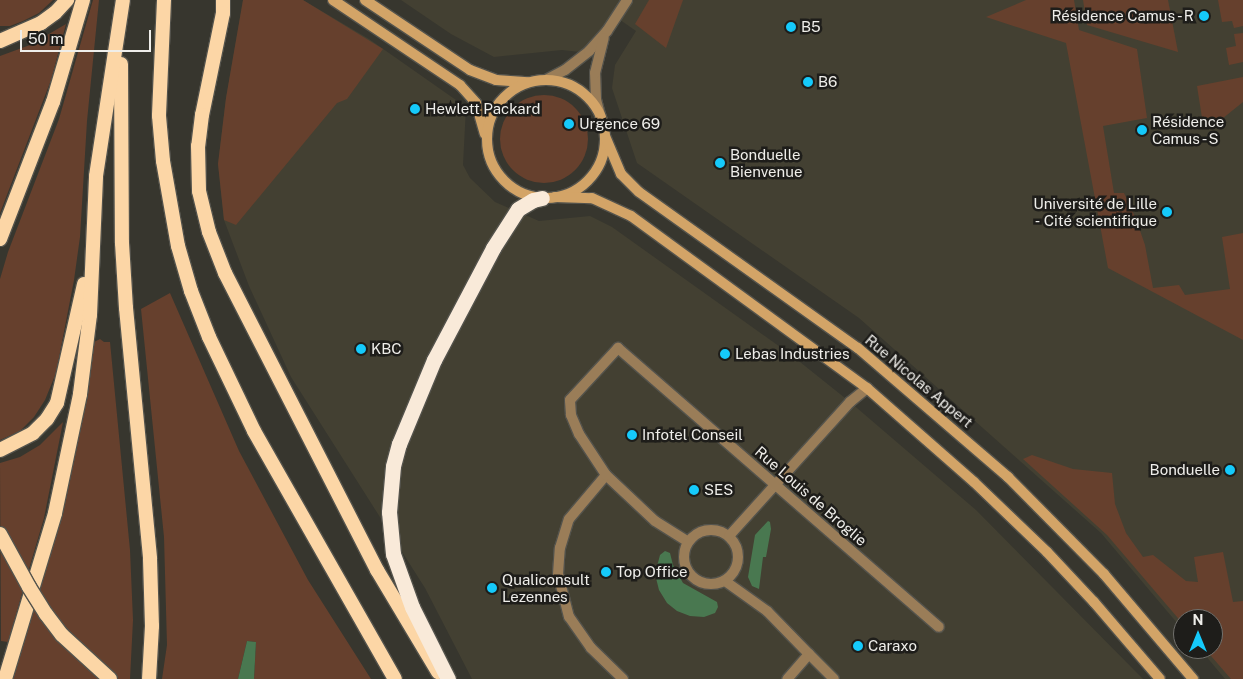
<!DOCTYPE html>
<html>
<head>
<meta charset="utf-8">
<style>
	body { margin:0 }
	#map { position:relative; width:1243px; height:679px; overflow:hidden; background:#37362e; font-family:"Public Sans",sans-serif }
	div>[style] { position:absolute }
	.built>* { inset:0; background:#434032 }
	.green>* { inset:0; background:#66402d }
	.round { border-radius:50% }
	.water>* { inset:0; background:#497850 }
	.roads { filter:drop-shadow(1px 0 #54534c) drop-shadow(-1px 0 #54534c) drop-shadow(0 1px #54534c) drop-shadow(0 -1px #54534c) }
	.minor>* { height:10px; margin:-5px; padding:0 5px; transform-origin:5px; border-radius:5px; background:#9a7d58 }
	.minor>.ring { margin:-5px; padding:0; box-sizing:content-box; background:none; border:10px solid #9a7d58; border-radius:50% }
	.tertiary>* { height:10px; margin:-5px; padding:0 5px; transform-origin:5px; border-radius:5px; background:#9a7d58 }
	.secondary>* { height:10px; margin:-5px; padding:0 5px; transform-origin:5px; border-radius:5px; background:#d3a467 }
	.secondary>.ring { margin:-5px; padding:0; box-sizing:content-box; background:none; border:10px solid #d3a467; border-radius:50% }
	.trunk>* { height:14px; margin:-7px; padding:0 7px; transform-origin:7px; border-radius:7px; background:#fcd6a6 }
	.motorway>* { height:15px; margin:-7.5px; padding:0 7.5px; transform-origin:7.5px; border-radius:7.5px; background:#f9ead9 }
	.bridges { filter:drop-shadow(1px 0 #54534c) drop-shadow(-1px 0 #54534c) drop-shadow(0 1px #54534c) drop-shadow(0 -1px #54534c) }
	.trunk-bridge>* { height:14px; margin:-7px; padding:0 7px; transform-origin:7px; border-radius:7px; background:#fcd6a6 }
	.dots>* { width:14px; height:14px; translate:-50% -50%; box-sizing:border-box; border:2px solid #1e1d1a; border-radius:50% }
	span { translate:-50% -50%; white-space:nowrap; text-align:center; line-height:1.15; -webkit-text-stroke:5px #1e1d1a; paint-order:stroke }
	.poi-label { font-size:15px; color:#efeeea }
	.right { translate:-100% -50%; text-align:right }
	.left { translate:0 -50%; text-align:left }
	.street-label { font-size:15px; color:#efeeea }
	.north { position:absolute; left:1173px; top:609px; width:50px; height:50px; box-sizing:border-box; background:#1e1d1a; border:1px solid #72716d; border-radius:50%; rotate:0deg; font-size:14px; font-weight:700; line-height:20px; text-align:center; color:#efeeea }
	.north::after { content:''; display:block; margin:auto; width:18px; height:22px; background:#15cafb; clip-path:polygon(50% 0,100% 100%,50% 72%,0 100%) }
	.scale { position:absolute; left:20px; top:30px; width:131px; height:22px; box-sizing:border-box; border:2px solid #efeeea; border-top:0; padding-left:6px; font-size:15px; line-height:18px; white-space:nowrap; color:#efeeea; -webkit-text-stroke:4px #1e1d1a; paint-order:stroke }
</style>
</head>
<body>
<div id="map">
	<div class="built">
		<i style="clip-path:polygon(243px 0,303px 0,369px 39px,466px 107px,463px 165px,470px 178px,495px 202px,539px 221px,590px 216px,612px 227px,790px 354px,850px 402px,976px 510px,1143px 679px,472px 679px,425px 588px,291px 377px,249px 286px,224px 220px,218px 164px,226px 98px)"></i>
		<i style="clip-path:polygon(401px 0,1243px 0,1243px 679px,1225px 679px,1200px 649px,1213px 649px,1213px 619px,1183px 619px,1183px 630px,1101px 533px,859px 318px,637px 163px,612px 88px,615px 65px,636px 31px,613px 15px,580px 52px,562px 50px,494px 57px,451px 34px)"></i>
	</div>
	<div class="green">
		<i style="clip-path:polygon(0 0,53px 0,39px 13px,23px 21px,10px 26px,0 26px)"></i>
		<i style="clip-path:polygon(93px 0,99px 0,87px 121px,80px 237px,74px 280px,56px 373px,45px 400px,34px 417px,20px 431px,0 440px,0 279px,8px 252px,59px 119px)"></i>
		<i style="clip-path:polygon(243px 0,303px 0,383px 49px,347px 99px,337px 103px,236px 225px,224px 220px,218px 164px,226px 98px)"></i>
		<i style="clip-path:polygon(649px 0,683px 0,666px 48px,635px 24px)"></i>
		<i style="clip-path:polygon(1026px 0,1074px 0,1079px 30px,1137px 49px,1147px 118px,1103px 126px,1114px 193px,1124px 193px,1136px 219px,1145px 245px,1153px 288px,1179px 285px,1185px 295px,1230px 289px,1222px 237px,1243px 233px,1243px 340px,1108px 268px,1066px 43px,986px 17px)"></i>
		<i style="clip-path:polygon(1083px 0,1168px 0,1178px 52px,1087px 25px)"></i>
		<i style="clip-path:polygon(1218px 0,1243px 0,1243px 26px,1234px 28px,1232px 21px,1222px 22px)"></i>
		<i style="clip-path:polygon(66px 24px,51px 80px,0 213px,0 56px,30px 45px)"></i>
		<i style="clip-path:polygon(1243px 33px,1243px 62px,1229px 65px,1226px 48px,1236px 46px,1234px 34px)"></i>
		<i style="clip-path:polygon(1243px 77px,1243px 102px,1212px 127px,1207px 128px,1203px 124px,1197px 86px)"></i>
		<i class="round" style="left:500px;top:95px;width:88px;height:88px"></i>
		<i style="clip-path:polygon(170px 293px,239px 451px,308px 580px,371px 679px,254px 679px,256px 642px,247px 641px,238px 679px,162px 679px,167px 645px,164px 537px,141px 309px)"></i>
		<i style="clip-path:polygon(100px 339px,104px 342px,110px 342px,130px 550px,133px 620px,130px 679px,12px 679px,80px 420px,94px 342px)"></i>
		<i style="clip-path:polygon(63px 422px,44px 518px,31px 562px,8px 642px,1px 641px,0 463px,20px 457px,40px 445px)"></i>
		<i style="clip-path:polygon(1032px 455px,1073px 469px,1112px 473px,1115px 504px,1126px 533px,1143px 557px,1153px 555px,1186px 581px,1198px 582px,1194px 557px,1223px 552px,1233px 602px,1243px 601px,1243px 679px,1231px 679px,1205px 649px,1213px 649px,1213px 619px,1183px 619px,1183px 624px,1107px 535px,1023px 459px)"></i>
	</div>
	<div class="water">
		<i style="clip-path:polygon(768px 521px,770px 522px,771px 529px,766px 557px,763px 557px,759px 589px,752px 586px,748px 577px,755px 535px)"></i>
		<i style="clip-path:polygon(665px 551px,670px 553px,673px 565px,683px 583px,717px 602px,718px 607px,715px 613px,704px 617px,690px 616px,677px 611px,667px 603px,659px 590px,655px 574px,660px 555px)"></i>
		<i style="clip-path:polygon(247px 641px,256px 642px,254px 679px,238px 679px)"></i>
	</div>
	<div class="roads">
		<div class="minor">
			<i style="left:606px;top:475px;width:67px;rotate:43.2deg"></i>
			<i style="left:655px;top:521px;width:39px;rotate:32deg"></i>
			<i class="ring" style="left:684px;top:530px;width:44px;height:44px"></i>
			<i style="left:729px;top:536px;width:181px;rotate:-47.9deg"></i>
			<i style="left:850px;top:402px;width:22px;rotate:-39deg"></i>
			<i style="left:725px;top:581px;width:52px;rotate:35.5deg"></i>
			<i style="left:767px;top:611px;width:60px;rotate:45.7deg"></i>
			<i style="left:809px;top:654px;width:33px;rotate:131deg"></i>
			<i style="left:809px;top:654px;width:35px;rotate:45deg"></i>
			<i style="left:623px;top:679px;width:45px;rotate:-135.9deg"></i>
			<i style="left:591px;top:648px;width:38px;rotate:-125deg"></i>
			<i style="left:569px;top:617px;width:44px;rotate:-104.3deg"></i>
			<i style="left:558px;top:574px;width:26px;rotate:-86deg"></i>
			<i style="left:560px;top:548px;width:30px;rotate:-73deg"></i>
			<i style="left:569px;top:519px;width:57px;rotate:-49.9deg"></i>
			<i style="left:606px;top:475px;width:49px;rotate:-123.4deg"></i>
			<i style="left:579px;top:434px;width:21px;rotate:-113deg"></i>
			<i style="left:571px;top:415px;width:15px;rotate:-94deg"></i>
			<i style="left:570px;top:400px;width:71px;rotate:-47.3deg"></i>
			<i style="left:618px;top:348px;width:425px;rotate:41deg"></i>
		</div>
		<div class="tertiary">
			<i style="left:546px;top:80px;width:21px;rotate:-28deg"></i>
			<i style="left:565px;top:70px;width:31px;rotate:-38deg"></i>
			<i style="left:589px;top:51px;width:27px;rotate:-48deg"></i>
			<i style="left:607px;top:31px;width:37px;rotate:-57deg"></i>
			<i style="left:602px;top:122px;width:23px;rotate:-105deg"></i>
			<i style="left:596px;top:100px;width:27px;rotate:-92deg"></i>
			<i style="left:595px;top:73px;width:36px;rotate:-76deg"></i>
		</div>
		<div class="secondary">
			<i style="left:333px;top:0;width:153px;rotate:33.8deg"></i>
			<i style="left:460px;top:85px;width:24px;rotate:48deg"></i>
			<i style="left:476px;top:103px;width:32px;rotate:74deg"></i>
			<i style="left:365px;top:0;width:126px;rotate:33.7deg"></i>
			<i style="left:470px;top:70px;width:28px;rotate:21deg"></i>
			<i style="left:496px;top:80px;width:32px;rotate:4deg"></i>
			<i class="ring" style="left:487px;top:80px;width:108px;height:108px"></i>
			<i style="left:605px;top:136px;width:41px;rotate:67.2deg"></i>
			<i style="left:621px;top:174px;width:25px;rotate:45deg"></i>
			<i style="left:639px;top:192px;width:269px;rotate:35.5deg"></i>
			<i style="left:858px;top:348px;width:198px;rotate:40.7deg"></i>
			<i style="left:1008px;top:477px;width:136px;rotate:45.3deg"></i>
			<i style="left:1104px;top:574px;width:138px;rotate:49.7deg"></i>
			<i style="left:555px;top:197px;width:37px;rotate:2deg"></i>
			<i style="left:592px;top:198px;width:43px;rotate:24.8deg"></i>
			<i style="left:631px;top:216px;width:292px;rotate:36.1deg"></i>
			<i style="left:867px;top:388px;width:142px;rotate:41.3deg"></i>
			<i style="left:974px;top:482px;width:101px;rotate:43.8deg"></i>
			<i style="left:1047px;top:552px;width:69px;rotate:46.8deg"></i>
			<i style="left:1094px;top:602px;width:101px;rotate:49.4deg"></i>
		</div>
		<div class="trunk">
			<i style="left:164px;top:0;width:116px;rotate:92.5deg"></i>
			<i style="left:159px;top:116px;width:45px;rotate:84.9deg"></i>
			<i style="left:163px;top:161px;width:86px;rotate:80deg"></i>
			<i style="left:178px;top:246px;width:47px;rotate:73.9deg"></i>
			<i style="left:191px;top:291px;width:49px;rotate:68.6deg"></i>
			<i style="left:209px;top:337px;width:104px;rotate:64.4deg"></i>
			<i style="left:254px;top:431px;width:285px;rotate:60.4deg"></i>
			<i style="left:223px;top:0;width:13px;rotate:90deg"></i>
			<i style="left:223px;top:13px;width:104px;rotate:101.6deg"></i>
			<i style="left:202px;top:115px;width:31px;rotate:97deg"></i>
			<i style="left:198px;top:146px;width:45px;rotate:88.7deg"></i>
			<i style="left:199px;top:191px;width:42px;rotate:76.3deg"></i>
			<i style="left:209px;top:232px;width:44px;rotate:68.7deg"></i>
			<i style="left:225px;top:273px;width:334px;rotate:62.9deg"></i>
			<i style="left:377px;top:570px;width:119px;rotate:59.1deg"></i>
			<i style="left:0;top:41px;width:45px;rotate:-23.7deg"></i>
			<i style="left:41px;top:23px;width:17px;rotate:-36deg"></i>
			<i style="left:55px;top:13px;width:18px;rotate:-47deg"></i>
			<i style="left:121px;top:64px;width:179px;rotate:89.7deg"></i>
			<i style="left:122px;top:243px;width:65px;rotate:86.5deg"></i>
			<i style="left:126px;top:308px;width:252px;rotate:84.5deg"></i>
			<i style="left:150px;top:559px;width:67px;rotate:88.3deg"></i>
			<i style="left:152px;top:626px;width:53px;rotate:93.2deg"></i>
			<i style="left:0;top:239px;width:147px;rotate:-68.9deg"></i>
			<i style="left:53px;top:102px;width:106px;rotate:-73.6deg"></i>
			<i style="left:0;top:450px;width:37px;rotate:-27deg"></i>
			<i style="left:33px;top:433px;width:20px;rotate:-45deg"></i>
			<i style="left:47px;top:419px;width:19px;rotate:-58deg"></i>
			<i style="left:57px;top:403px;width:122px;rotate:-77.2deg"></i>
			<i style="left:5px;top:679px;width:173px;rotate:-73.2deg"></i>
			<i style="left:55px;top:513px;width:122px;rotate:-78.1deg"></i>
			<i style="left:80px;top:394px;width:80px;rotate:-82.8deg"></i>
			<i style="left:90px;top:315px;width:139px;rotate:-87.5deg"></i>
			<i style="left:96px;top:176px;width:178px;rotate:-81.3deg"></i>
		</div>
		<div class="motorway">
			<i style="left:448px;top:679px;width:80px;rotate:-116.6deg"></i>
			<i style="left:412px;top:607px;width:56px;rotate:-109.7deg"></i>
			<i style="left:393px;top:554px;width:42px;rotate:-95.4deg"></i>
			<i style="left:389px;top:512px;width:46px;rotate:-85deg"></i>
			<i style="left:393px;top:466px;width:23px;rotate:-75deg"></i>
			<i style="left:399px;top:444px;width:91px;rotate:-67.4deg"></i>
			<i style="left:434px;top:360px;width:127px;rotate:-62.2deg"></i>
			<i style="left:493px;top:248px;width:46px;rotate:-57.3deg"></i>
			<i style="left:518px;top:209px;width:17px;rotate:-31deg"></i>
			<i style="left:533px;top:200px;width:9px;rotate:-13deg"></i>
		</div>
	</div>
	<div class="bridges">
		<div class="trunk-bridge">
			<i style="left:0;top:534px;width:60px;rotate:61.3deg"></i>
			<i style="left:29px;top:587px;width:32px;rotate:58deg"></i>
			<i style="left:46px;top:614px;width:26px;rotate:53deg"></i>
			<i style="left:62px;top:635px;width:65px;rotate:42.5deg"></i>
		</div>
	</div>
	<div class="dots">
		<i style="left:1204px;top:16px;background:#15cafb"></i>
		<i style="left:791px;top:27px;background:#15cafb"></i>
		<i style="left:808px;top:82px;background:#15cafb"></i>
		<i style="left:415px;top:109px;background:#15cafb"></i>
		<i style="left:569px;top:124px;background:#15cafb"></i>
		<i style="left:1142px;top:130px;background:#15cafb"></i>
		<i style="left:720px;top:163px;background:#15cafb"></i>
		<i style="left:1167px;top:212px;background:#15cafb"></i>
		<i style="left:361px;top:349px;background:#15cafb"></i>
		<i style="left:725px;top:354px;background:#15cafb"></i>
		<i style="left:632px;top:435px;background:#15cafb"></i>
		<i style="left:1230px;top:470px;background:#15cafb"></i>
		<i style="left:694px;top:490px;background:#15cafb"></i>
		<i style="left:606px;top:572px;background:#15cafb"></i>
		<i style="left:492px;top:588px;background:#15cafb"></i>
		<i style="left:858px;top:646px;background:#15cafb"></i>
	</div>
	<div class="poi-label">
		<span class="right" style="left:1194px;top:16px">Résidence Camus - R</span>
		<span class="left" style="left:801px;top:27px">B5</span>
		<span class="left" style="left:818px;top:82px">B6</span>
		<span class="left" style="left:425px;top:109px">Hewlett Packard</span>
		<span class="left" style="left:1152px;top:130px">Résidence<br>Camus - S</span>
		<span class="left" style="left:579px;top:124px">Urgence 69</span>
		<span class="left" style="left:730px;top:163px">Bonduelle<br>Bienvenue</span>
		<span class="right" style="left:1157px;top:212px">Université de Lille<br>‐ Cité scientifique</span>
		<span class="left" style="left:371px;top:349px">KBC</span>
		<span class="left" style="left:735px;top:354px">Lebas Industries</span>
		<span class="left" style="left:642px;top:435px">Infotel Conseil</span>
		<span class="right" style="left:1220px;top:470px">Bonduelle</span>
		<span class="left" style="left:704px;top:490px">SES</span>
		<span class="left" style="left:616px;top:572px">Top Office</span>
		<span class="left" style="left:502px;top:588px">Qualiconsult<br>Lezennes</span>
		<span class="left" style="left:868px;top:646px">Caraxo</span>
	</div>
	<div class="street-label">
		<span style="left:919px;top:381px;rotate:40deg">Rue Nicolas Appert</span>
		<span style="left:811px;top:496px;rotate:41deg">Rue Louis de Broglie</span>
	</div>
	<div class="north">N</div>
	<div class="scale">50 m</div>
</div>
</body>
</html>
